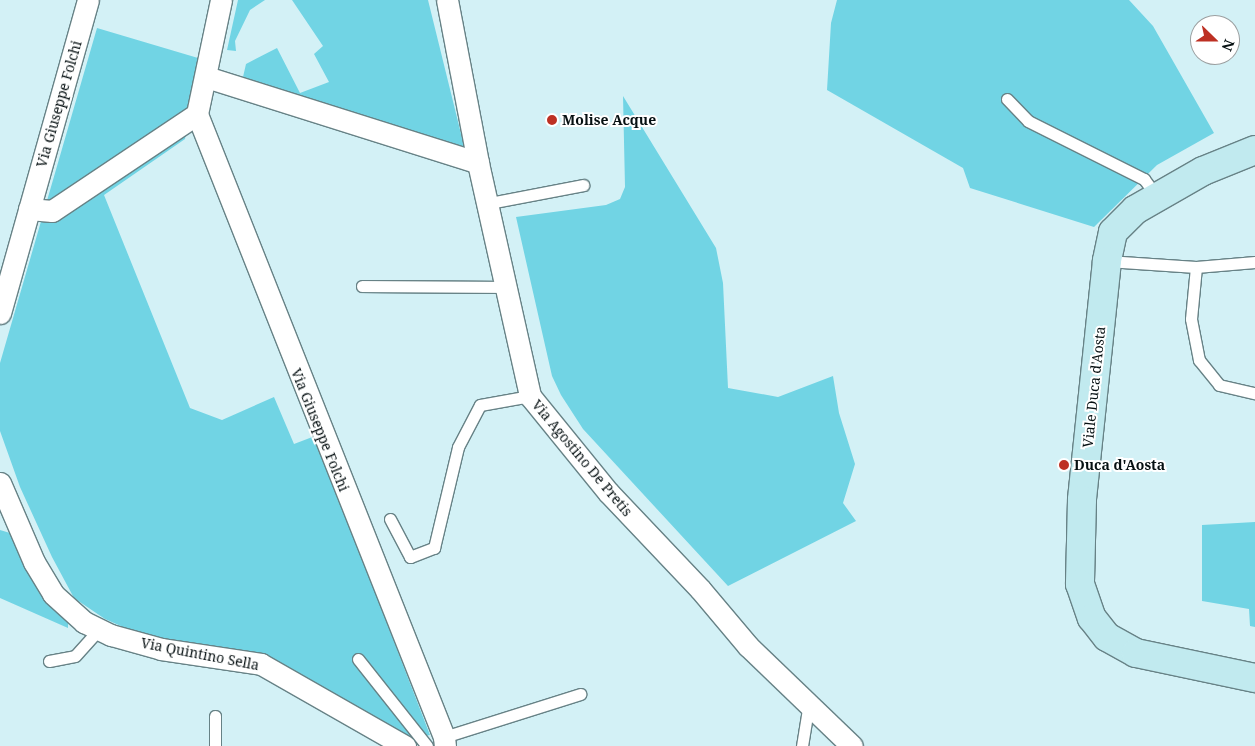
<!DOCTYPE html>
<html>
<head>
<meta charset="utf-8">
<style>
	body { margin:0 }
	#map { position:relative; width:1255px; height:746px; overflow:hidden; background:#d3f1f6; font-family:"Noto Serif",serif }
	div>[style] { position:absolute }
	.green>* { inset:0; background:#71d4e4 }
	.roads { filter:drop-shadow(1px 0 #678286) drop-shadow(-1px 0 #678286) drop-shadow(0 1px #678286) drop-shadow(0 -1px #678286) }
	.service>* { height:11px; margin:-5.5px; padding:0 5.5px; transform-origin:5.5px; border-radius:5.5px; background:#fff }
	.minor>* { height:21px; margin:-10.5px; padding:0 10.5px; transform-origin:10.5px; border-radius:10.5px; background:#fff }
	.secondary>* { height:28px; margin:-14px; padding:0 14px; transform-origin:14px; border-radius:14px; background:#c1eaef }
	.dots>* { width:14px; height:14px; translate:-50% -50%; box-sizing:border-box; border:2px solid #fff; border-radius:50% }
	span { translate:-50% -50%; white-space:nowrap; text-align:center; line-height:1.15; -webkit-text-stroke:4px #fff; paint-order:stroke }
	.street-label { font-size:14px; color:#061012 }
	.poi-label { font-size:14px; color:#061012; font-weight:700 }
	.left { translate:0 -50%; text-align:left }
	.north { position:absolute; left:1190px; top:15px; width:50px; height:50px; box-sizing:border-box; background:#fff; border:1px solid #9b9fa0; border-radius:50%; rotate:112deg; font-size:14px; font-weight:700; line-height:20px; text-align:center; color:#061012 }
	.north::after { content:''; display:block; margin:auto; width:18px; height:22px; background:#bd3023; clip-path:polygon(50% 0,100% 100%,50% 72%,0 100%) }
</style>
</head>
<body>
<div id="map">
	<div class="green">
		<i style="clip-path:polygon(238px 0,265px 0,250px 10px,235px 41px,236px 51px,227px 50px)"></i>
		<i style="clip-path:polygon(292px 0,428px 0,465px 150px,243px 77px,246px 64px,277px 48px,300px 93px,329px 82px,314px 54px,323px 46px)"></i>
		<i style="clip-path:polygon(837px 0,1129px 0,1153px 26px,1214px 133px,1157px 165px,1094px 227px,970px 188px,963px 168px,827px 90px,831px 23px)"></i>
		<i style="clip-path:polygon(97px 28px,198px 58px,185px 139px,104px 195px,190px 408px,222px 420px,274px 397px,294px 444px,315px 436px,430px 735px,409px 739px,267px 658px,139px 634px,105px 619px,74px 598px,52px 557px,20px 487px,0 431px,0 363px)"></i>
		<i style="clip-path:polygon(623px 96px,716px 248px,723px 283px,728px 388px,778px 397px,833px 376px,839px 413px,855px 464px,843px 503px,856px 521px,728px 586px,583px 429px,561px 395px,552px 376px,516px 217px,606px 205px,620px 199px,625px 187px)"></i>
		<i style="clip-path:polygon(1255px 522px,1255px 627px,1250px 626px,1249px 609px,1202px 601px,1202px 525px)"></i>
		<i style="clip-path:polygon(0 530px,10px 533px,43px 592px,68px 623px,68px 628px,0 598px)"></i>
	</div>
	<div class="roads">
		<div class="service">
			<i style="left:1007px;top:99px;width:30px;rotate:46deg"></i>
			<i style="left:1028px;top:121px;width:130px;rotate:26.6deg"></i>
			<i style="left:1144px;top:179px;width:22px;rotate:54deg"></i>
			<i style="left:489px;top:203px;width:96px;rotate:-10.8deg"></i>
			<i style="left:1107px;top:261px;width:89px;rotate:3.9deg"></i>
			<i style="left:1196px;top:267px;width:59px;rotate:-4.8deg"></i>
			<i style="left:1196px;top:267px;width:52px;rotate:95.5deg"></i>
			<i style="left:1191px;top:319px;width:42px;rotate:79deg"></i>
			<i style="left:1199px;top:360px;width:32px;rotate:51deg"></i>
			<i style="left:1219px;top:385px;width:37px;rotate:13deg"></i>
			<i style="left:362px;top:286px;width:145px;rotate:0.4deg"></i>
			<i style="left:390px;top:519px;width:43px;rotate:62.2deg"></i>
			<i style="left:410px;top:557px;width:26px;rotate:-21deg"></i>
			<i style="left:434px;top:548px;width:104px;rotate:-76.6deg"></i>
			<i style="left:458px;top:447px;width:47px;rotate:-62.4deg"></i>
			<i style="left:480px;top:405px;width:51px;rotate:-10.2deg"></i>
			<i style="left:358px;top:659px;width:111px;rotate:51.6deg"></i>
			<i style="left:49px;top:661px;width:26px;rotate:-11deg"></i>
			<i style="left:75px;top:656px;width:36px;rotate:-48deg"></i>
			<i style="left:444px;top:737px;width:143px;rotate:-17.5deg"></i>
			<i style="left:215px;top:746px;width:30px;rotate:-90deg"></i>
			<i style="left:802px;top:746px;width:44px;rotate:-80.8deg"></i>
		</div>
		<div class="minor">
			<i style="left:221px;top:0;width:116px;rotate:101.9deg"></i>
			<i style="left:197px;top:114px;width:670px;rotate:68.37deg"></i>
			<i style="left:444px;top:737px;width:9px;rotate:84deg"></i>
			<i style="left:447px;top:0;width:166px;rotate:79.2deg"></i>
			<i style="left:478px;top:163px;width:239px;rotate:77.4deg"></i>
			<i style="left:530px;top:396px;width:124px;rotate:50.9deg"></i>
			<i style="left:608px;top:492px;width:134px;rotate:46.5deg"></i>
			<i style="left:700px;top:589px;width:75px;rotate:49.9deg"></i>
			<i style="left:748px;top:646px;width:144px;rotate:43.9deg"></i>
			<i style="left:206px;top:77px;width:285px;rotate:17.5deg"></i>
			<i style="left:29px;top:209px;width:23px;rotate:5deg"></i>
			<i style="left:52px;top:211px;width:174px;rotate:-33.8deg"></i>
			<i style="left:0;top:313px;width:325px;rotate:-74.3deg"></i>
			<i style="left:0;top:483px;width:86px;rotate:66.7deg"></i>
			<i style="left:34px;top:562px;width:37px;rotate:59deg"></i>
			<i style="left:53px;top:594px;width:42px;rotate:42.1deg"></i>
			<i style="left:84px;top:622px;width:30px;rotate:26deg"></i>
			<i style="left:111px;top:635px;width:52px;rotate:15.6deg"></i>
			<i style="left:161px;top:649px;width:101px;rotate:8.5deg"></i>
			<i style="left:261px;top:664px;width:166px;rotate:29.7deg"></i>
		</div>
		<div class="secondary">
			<i style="left:1255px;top:150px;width:56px;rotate:158deg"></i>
			<i style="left:1203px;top:171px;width:78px;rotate:150.2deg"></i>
			<i style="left:1135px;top:210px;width:31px;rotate:135deg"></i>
			<i style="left:1113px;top:232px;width:30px;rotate:102deg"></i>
			<i style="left:1107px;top:261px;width:240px;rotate:96deg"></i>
			<i style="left:1082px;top:500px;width:84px;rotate:91.4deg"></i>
			<i style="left:1080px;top:584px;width:36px;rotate:71deg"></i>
			<i style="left:1092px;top:618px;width:24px;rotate:52deg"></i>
			<i style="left:1107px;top:637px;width:33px;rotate:29deg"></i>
			<i style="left:1136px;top:653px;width:122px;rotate:11.9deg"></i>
		</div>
	</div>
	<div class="dots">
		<i style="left:552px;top:120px;background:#bd3023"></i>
		<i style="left:1064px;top:465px;background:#bd3023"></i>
	</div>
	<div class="street-label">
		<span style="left:59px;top:104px;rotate:-74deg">Via Giuseppe Folchi</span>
		<span style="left:1094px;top:387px;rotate:-84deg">Viale Duca d'Aosta</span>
		<span style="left:320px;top:430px;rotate:68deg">Via Giuseppe Folchi</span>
		<span style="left:582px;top:458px;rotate:50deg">Via Agostino De Pretis</span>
		<span style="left:200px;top:654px;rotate:11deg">Via Quintino Sella</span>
	</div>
	<div class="poi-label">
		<span class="left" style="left:562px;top:120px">Molise Acque</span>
		<span class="left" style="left:1074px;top:465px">Duca d'Aosta</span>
	</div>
	<div class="north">N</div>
</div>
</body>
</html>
